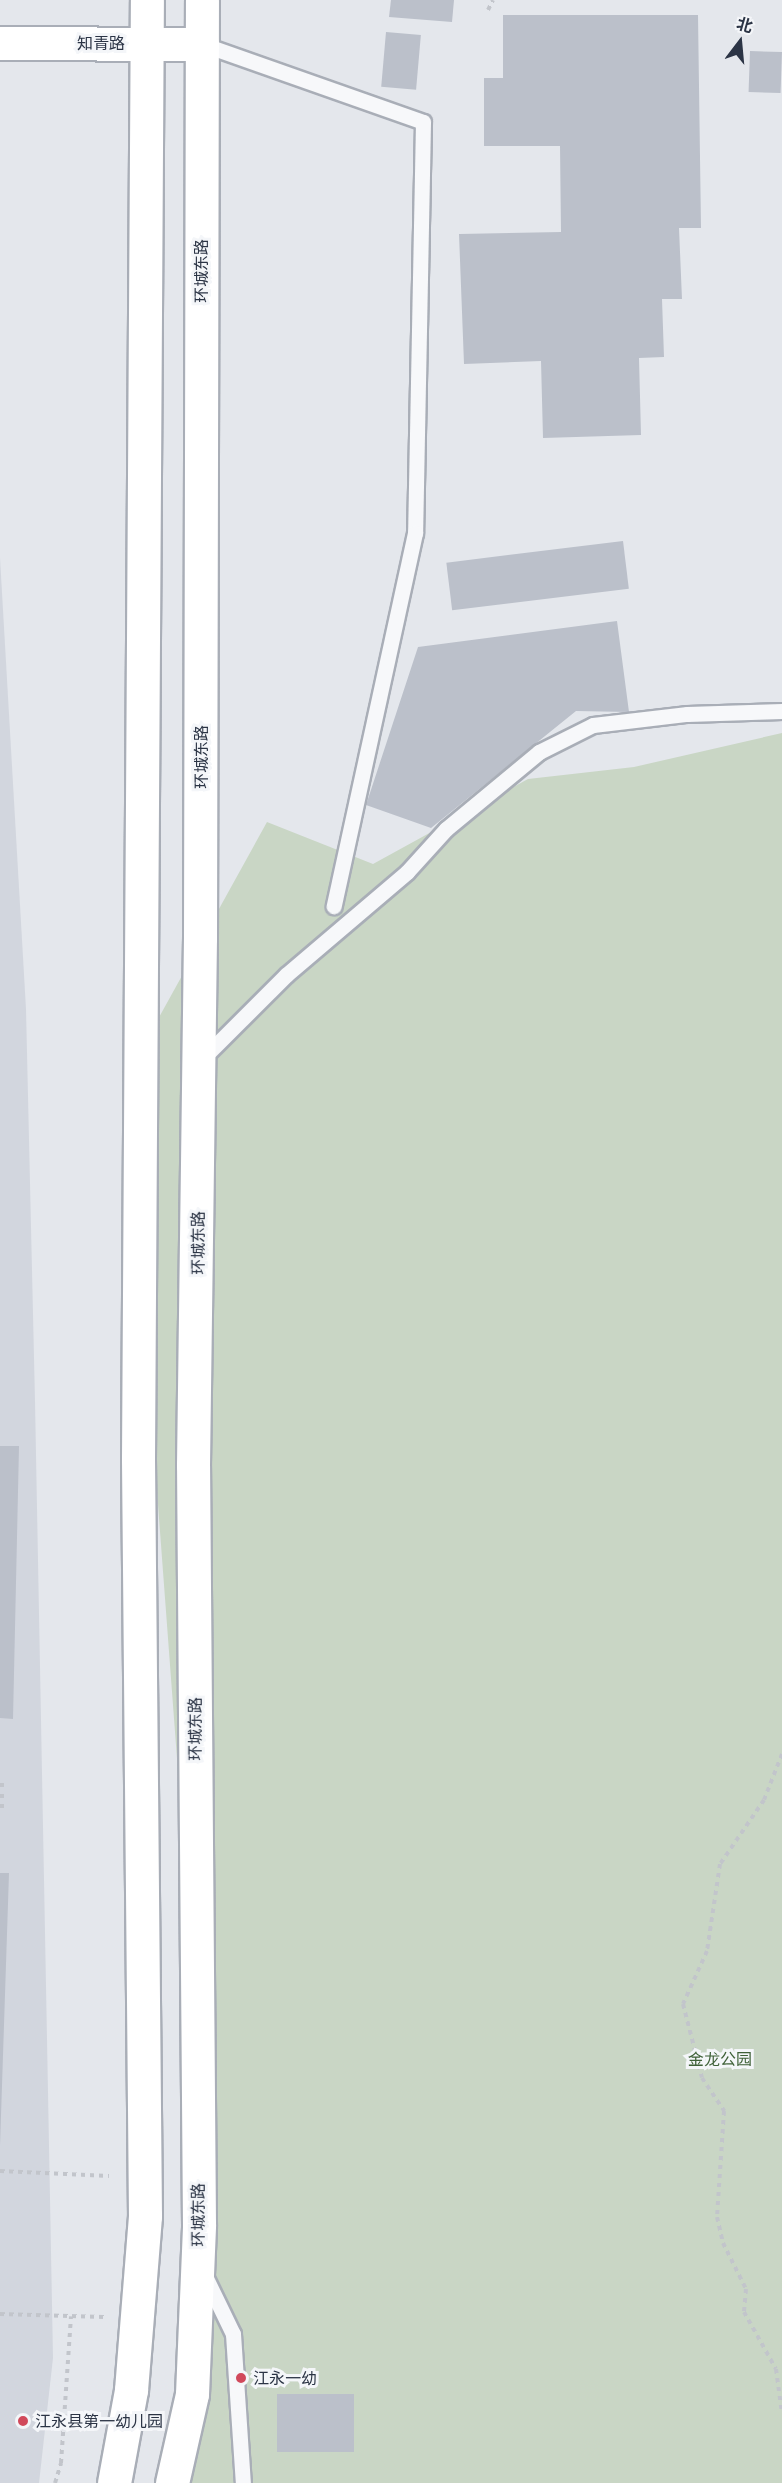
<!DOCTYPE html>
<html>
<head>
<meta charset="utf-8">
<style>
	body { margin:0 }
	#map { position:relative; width:782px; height:2483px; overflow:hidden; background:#e4e7ec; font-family:Lato,"Noto Sans SC",sans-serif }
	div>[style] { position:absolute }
	.built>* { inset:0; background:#d2d6de }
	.green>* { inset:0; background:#c9d6c5 }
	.building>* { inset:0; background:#bbc0ca; transform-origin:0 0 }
	.path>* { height:4px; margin-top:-2px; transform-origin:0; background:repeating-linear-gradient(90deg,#c2c5cb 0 4.5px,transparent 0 9px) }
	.roads { filter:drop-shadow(2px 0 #a9aeb7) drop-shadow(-2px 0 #a9aeb7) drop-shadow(0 2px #a9aeb7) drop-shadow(0 -2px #a9aeb7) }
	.service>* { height:15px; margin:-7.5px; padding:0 7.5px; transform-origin:7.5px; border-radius:7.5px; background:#f7f8fa }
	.secondary>* { height:33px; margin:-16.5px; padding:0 16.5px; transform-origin:16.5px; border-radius:16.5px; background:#fff }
	.dots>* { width:16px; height:16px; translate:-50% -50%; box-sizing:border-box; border:3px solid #f4f6f9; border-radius:50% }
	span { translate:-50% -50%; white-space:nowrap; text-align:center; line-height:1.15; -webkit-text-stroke:6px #f4f6f9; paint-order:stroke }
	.street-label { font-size:16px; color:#2b3445 }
	.park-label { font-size:16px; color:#3f6138 }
	.poi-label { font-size:16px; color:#2b3445 }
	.left { translate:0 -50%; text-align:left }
	.north { position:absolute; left:710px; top:12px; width:60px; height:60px; -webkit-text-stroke:4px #f4f6f9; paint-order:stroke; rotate:16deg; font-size:16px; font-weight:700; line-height:24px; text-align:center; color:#2b3445 }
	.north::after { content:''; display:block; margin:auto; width:21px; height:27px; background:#2b3445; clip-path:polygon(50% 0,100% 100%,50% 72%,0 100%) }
</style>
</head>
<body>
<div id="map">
	<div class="built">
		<i style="clip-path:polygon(0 558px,26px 1009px,35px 1401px,53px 2358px,39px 2483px,0 2483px)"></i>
	</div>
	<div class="green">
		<i style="clip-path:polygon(782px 733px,782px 2483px,174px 2483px,214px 2253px,126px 1077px,267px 822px,373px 864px,528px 779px,634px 767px)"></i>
	</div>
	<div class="building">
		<i style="clip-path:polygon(391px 0,454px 0,452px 22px,389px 17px)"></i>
		<i style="clip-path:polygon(503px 15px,698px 15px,701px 228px,679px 228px,682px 299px,662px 299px,664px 357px,639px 358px,641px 435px,543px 438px,541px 361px,464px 364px,459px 234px,561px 232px,560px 146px,484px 146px,484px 78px,503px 78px)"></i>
		<i style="left:386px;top:32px;width:35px;height:55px;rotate:5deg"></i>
		<i style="left:750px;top:51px;width:32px;height:41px;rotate:2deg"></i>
		<i style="left:623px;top:541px;width:48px;height:178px;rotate:83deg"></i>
		<i style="clip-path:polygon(617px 621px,629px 712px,576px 711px,431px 828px,366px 805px,418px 647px)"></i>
		<i style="clip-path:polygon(0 1446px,19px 1446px,13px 1719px,0 1718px)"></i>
		<i style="clip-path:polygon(0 1873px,9px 1873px,0 2146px)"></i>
		<i style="left:277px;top:2394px;width:77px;height:58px"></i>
	</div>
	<div class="path">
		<i style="left:488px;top:10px;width:11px;rotate:-63deg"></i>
		<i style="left:782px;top:1754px;width:49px;rotate:111.4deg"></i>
		<i style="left:764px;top:1800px;width:78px;rotate:124.5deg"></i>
		<i style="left:720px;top:1864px;width:88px;rotate:98.5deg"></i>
		<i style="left:707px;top:1951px;width:58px;rotate:114.4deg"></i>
		<i style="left:683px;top:2004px;width:76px;rotate:75.6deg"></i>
		<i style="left:702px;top:2078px;width:40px;rotate:56deg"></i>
		<i style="left:724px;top:2111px;width:106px;rotate:93.8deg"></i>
		<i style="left:717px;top:2217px;width:27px;rotate:77deg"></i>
		<i style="left:723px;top:2243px;width:51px;rotate:63.4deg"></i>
		<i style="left:746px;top:2289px;width:23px;rotate:95deg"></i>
		<i style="left:744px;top:2312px;width:65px;rotate:60.7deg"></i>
		<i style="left:776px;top:2369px;width:45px;rotate:82.4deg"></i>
		<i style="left:0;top:1785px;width:5px"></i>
		<i style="left:0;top:1796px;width:5px"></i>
		<i style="left:0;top:1806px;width:5px"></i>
		<i style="left:0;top:2171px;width:109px;rotate:2.6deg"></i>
		<i style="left:0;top:2314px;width:104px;rotate:1.7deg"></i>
		<i style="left:55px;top:2483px;width:21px;rotate:-73deg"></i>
		<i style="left:61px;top:2463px;width:147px;rotate:-86.1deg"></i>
	</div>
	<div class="roads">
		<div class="service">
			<i style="left:202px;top:44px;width:234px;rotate:19.4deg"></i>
			<i style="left:423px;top:122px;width:411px;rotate:91.1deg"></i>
			<i style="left:415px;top:533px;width:382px;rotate:102.3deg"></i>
			<i style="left:201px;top:1060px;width:120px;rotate:-45deg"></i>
			<i style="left:286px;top:975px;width:159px;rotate:-40.4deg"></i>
			<i style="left:407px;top:872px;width:58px;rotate:-47.8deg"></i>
			<i style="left:446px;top:829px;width:121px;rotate:-39.6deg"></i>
			<i style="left:539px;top:752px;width:60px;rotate:-26.6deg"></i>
			<i style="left:593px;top:725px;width:95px;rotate:-6.7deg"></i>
			<i style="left:687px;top:714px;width:95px;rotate:-1.8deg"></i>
			<i style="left:204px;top:2274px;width:67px;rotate:64.2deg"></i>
			<i style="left:233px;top:2334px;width:149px;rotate:86.2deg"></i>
		</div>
		<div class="secondary">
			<i style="left:0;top:43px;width:202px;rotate:0.3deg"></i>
			<i style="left:114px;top:2483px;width:95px;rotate:-79.6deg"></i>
			<i style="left:131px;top:2390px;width:175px;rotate:-85.4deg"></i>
			<i style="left:145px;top:2216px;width:757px;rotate:-90.53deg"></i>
			<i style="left:138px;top:1459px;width:1459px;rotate:-89.65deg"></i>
			<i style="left:172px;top:2483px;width:91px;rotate:-77.3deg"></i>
			<i style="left:192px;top:2394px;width:170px;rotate:-87.6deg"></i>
			<i style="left:199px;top:2224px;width:759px;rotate:-90.45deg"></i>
			<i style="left:193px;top:1465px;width:527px;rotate:-89.24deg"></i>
			<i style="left:200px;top:938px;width:938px;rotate:-89.88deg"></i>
		</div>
	</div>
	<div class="dots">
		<i style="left:241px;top:2378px;background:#d1495b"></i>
		<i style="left:23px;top:2421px;background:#d1495b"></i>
	</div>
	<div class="street-label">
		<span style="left:101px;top:43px">知青路</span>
		<span style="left:201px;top:271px;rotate:-90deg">环城东路</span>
		<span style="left:201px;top:757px;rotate:-90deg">环城东路</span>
		<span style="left:198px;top:1243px;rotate:-90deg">环城东路</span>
		<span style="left:195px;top:1729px;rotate:-90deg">环城东路</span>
		<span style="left:198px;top:2215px;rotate:-90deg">环城东路</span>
	</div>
	<div class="park-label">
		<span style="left:720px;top:2059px">金龙公园</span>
	</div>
	<div class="poi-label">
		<span class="left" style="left:253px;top:2378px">江永一幼</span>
		<span class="left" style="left:35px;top:2421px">江永县第一幼儿园</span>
	</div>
	<div class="north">北</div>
</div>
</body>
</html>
